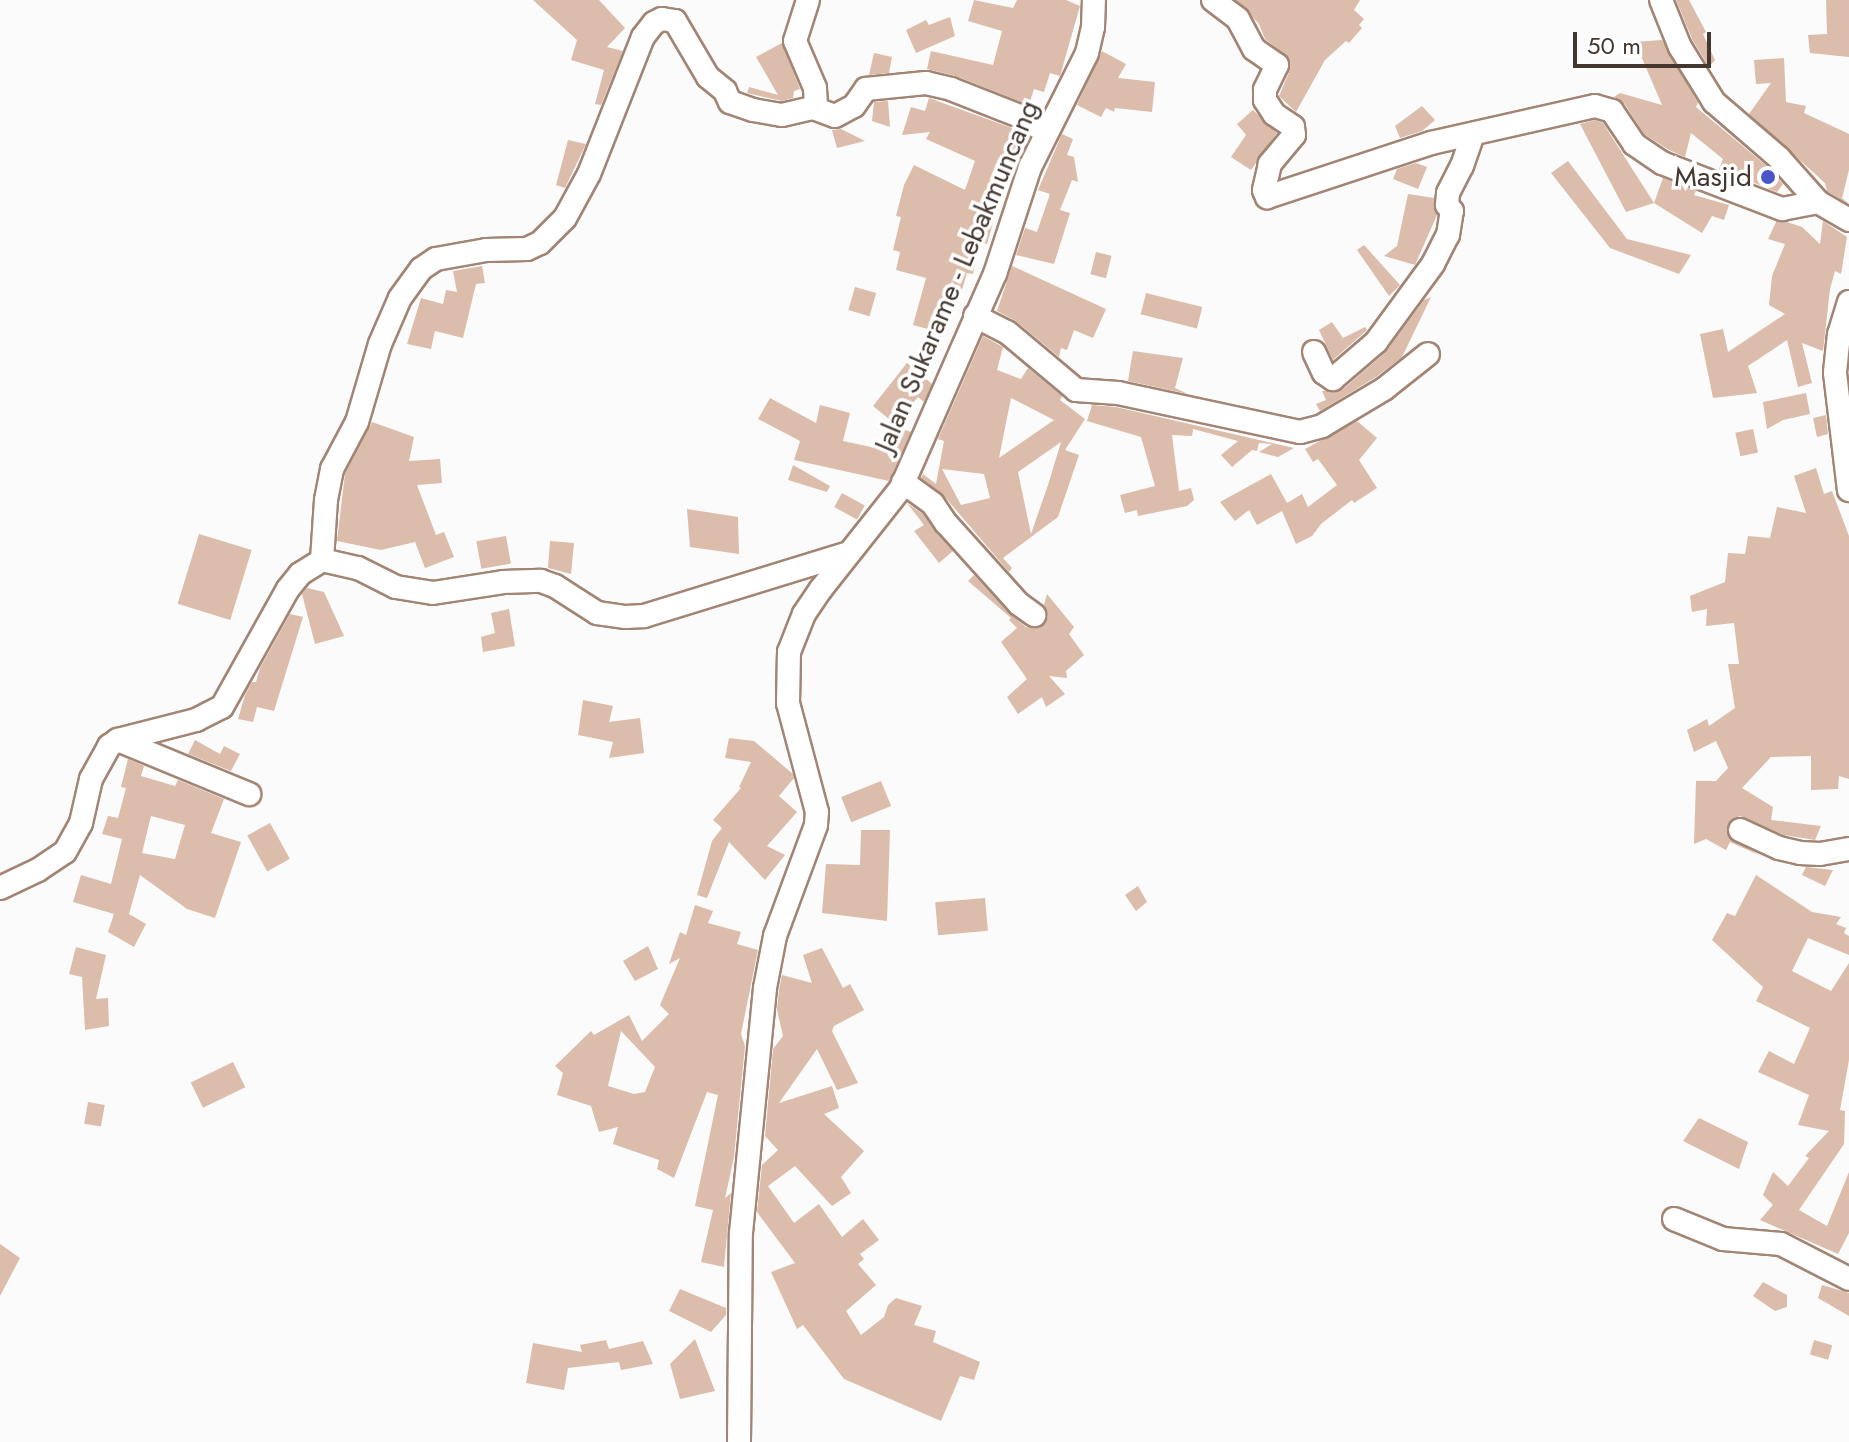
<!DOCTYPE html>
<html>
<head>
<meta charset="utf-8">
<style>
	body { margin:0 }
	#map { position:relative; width:1849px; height:1442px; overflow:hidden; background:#fbfbfb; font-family:Jost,sans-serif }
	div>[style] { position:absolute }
	.building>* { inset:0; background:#dcbcaa; transform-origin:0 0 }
	.roads { filter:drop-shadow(2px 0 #a28574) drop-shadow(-2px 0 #a28574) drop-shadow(0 2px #a28574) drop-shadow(0 -2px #a28574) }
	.minor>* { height:22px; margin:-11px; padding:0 11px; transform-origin:11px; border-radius:11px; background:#fff }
	.dots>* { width:22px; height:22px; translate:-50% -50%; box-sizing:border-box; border:4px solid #fff; border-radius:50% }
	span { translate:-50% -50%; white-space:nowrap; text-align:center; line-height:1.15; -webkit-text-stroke:7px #fff; paint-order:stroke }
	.poi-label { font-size:28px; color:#43372f }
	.right { translate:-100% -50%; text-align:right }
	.street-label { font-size:28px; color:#43372f }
	.scale { position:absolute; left:1573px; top:32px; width:138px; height:36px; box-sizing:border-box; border:4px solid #43372f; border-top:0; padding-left:10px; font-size:24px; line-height:28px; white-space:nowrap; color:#43372f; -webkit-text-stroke:6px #fff; paint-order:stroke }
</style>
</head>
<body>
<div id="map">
	<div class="building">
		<i style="clip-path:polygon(533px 0,599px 0,625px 28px,607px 47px,623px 51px,601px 105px,595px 104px,604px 70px,571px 60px,577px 40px)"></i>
		<i style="clip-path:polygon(974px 0,1013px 8px,1017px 0,1066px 0,1080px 6px,1060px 76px,1050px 73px,1044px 92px,1034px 89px,1029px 105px,956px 76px,927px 69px,931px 51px,993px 65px,1002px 31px,968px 21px)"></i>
		<i style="clip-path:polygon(1236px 0,1360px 0,1354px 10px,1364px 19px,1359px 25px,1362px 28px,1349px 43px,1346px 41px,1325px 60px,1296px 112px,1279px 96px,1290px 70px,1289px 58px,1265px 39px,1259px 24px)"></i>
		<i style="clip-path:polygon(1676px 0,1689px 0,1706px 32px,1703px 34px,1715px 60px,1709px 67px,1693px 41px)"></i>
		<i style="clip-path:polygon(1826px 0,1849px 0,1849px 57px,1810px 53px,1808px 35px,1827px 34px)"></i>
		<i style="clip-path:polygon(950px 17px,955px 36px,916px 53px,906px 30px,926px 20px,929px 25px)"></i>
		<i style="clip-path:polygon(1662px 40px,1698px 103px,1696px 107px,1769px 168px,1783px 184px,1777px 192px,1719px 169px,1723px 159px,1691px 133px,1685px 157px,1669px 150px,1644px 134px,1624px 103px,1614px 97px,1620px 93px,1662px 105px,1635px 42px)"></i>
		<i style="clip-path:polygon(782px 43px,800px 89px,794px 91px,793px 98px,782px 101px,747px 93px,749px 87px,778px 95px,756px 57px)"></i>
		<i style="clip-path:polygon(1102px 51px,1126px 64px,1118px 78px,1155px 82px,1152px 112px,1115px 108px,1114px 112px,1106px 108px,1101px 117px,1077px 105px)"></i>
		<i style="clip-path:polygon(874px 53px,892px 57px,889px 73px,869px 75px)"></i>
		<i style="clip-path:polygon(1784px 58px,1786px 102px,1806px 106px,1804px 113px,1849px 134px,1849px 170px,1842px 198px,1849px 204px,1827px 191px,1825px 183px,1749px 114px,1771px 83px,1756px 84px,1754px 60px)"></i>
		<i style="clip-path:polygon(929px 98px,1020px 131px,1020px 136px,1028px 139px,1012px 171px,1008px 170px,987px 244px,980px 242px,973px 274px,967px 273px,958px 303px,948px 300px,943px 320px,931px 317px,928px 329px,913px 325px,926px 278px,896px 270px,900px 252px,893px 250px,901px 217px,896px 216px,904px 185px,914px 165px,965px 190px,975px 161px,926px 139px,930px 132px,902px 135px,911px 107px,925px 111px)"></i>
		<i style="clip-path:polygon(888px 101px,890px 127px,872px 121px,874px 102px)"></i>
		<i style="clip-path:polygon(1422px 106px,1435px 120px,1422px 131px,1400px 138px,1395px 126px)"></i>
		<i style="clip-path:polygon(1253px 110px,1277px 133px,1251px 170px,1231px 157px,1246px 135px,1237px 124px)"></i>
		<i style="clip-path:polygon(1595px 120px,1603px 123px,1654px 203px,1626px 212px,1580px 124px)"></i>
		<i style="clip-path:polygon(841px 129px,865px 141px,837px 148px,832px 130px)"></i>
		<i style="clip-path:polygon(1062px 134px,1073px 139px,1067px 155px,1074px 157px,1078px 182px,1072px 180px,1060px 210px,1070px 213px,1054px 264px,1016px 255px,1025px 228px,1037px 232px,1050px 194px,1038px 190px)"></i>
		<i style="clip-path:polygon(568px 140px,586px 144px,565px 188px,556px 185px)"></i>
		<i style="clip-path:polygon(1568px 161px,1627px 239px,1691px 255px,1679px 274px,1610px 248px,1551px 173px)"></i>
		<i style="clip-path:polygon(1416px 163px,1427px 167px,1418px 189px,1393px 179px,1397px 169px)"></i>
		<i style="clip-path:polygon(1663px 178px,1696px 191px,1694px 195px,1729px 205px,1724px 220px,1712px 216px,1702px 233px,1654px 203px)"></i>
		<i style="clip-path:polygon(1408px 194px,1434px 198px,1437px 215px,1415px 265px,1384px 256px,1397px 246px)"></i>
		<i style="clip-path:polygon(1823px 221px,1847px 237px,1841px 274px,1835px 271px,1830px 289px,1823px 351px,1802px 343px,1812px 383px,1798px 387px,1787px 340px,1748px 366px,1757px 393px,1713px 398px,1700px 334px,1723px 329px,1728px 352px,1785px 314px,1769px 305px,1772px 276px,1785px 244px,1768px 239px,1776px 222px,1787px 222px,1802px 227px,1820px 244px)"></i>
		<i style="clip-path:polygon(1364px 245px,1400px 285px,1389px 296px,1357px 250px)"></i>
		<i style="left:1096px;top:252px;width:16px;height:23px;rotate:14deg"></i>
		<i style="clip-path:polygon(482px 266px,485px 283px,476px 284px,463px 338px,435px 331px,431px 349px,407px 344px,421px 298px,443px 304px,446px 290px,457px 292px,453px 271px)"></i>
		<i style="clip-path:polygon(1012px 266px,1106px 309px,1093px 338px,1074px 330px,1067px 350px,1061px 348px,1059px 357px,1016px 321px,997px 311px)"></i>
		<i style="left:855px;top:287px;width:22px;height:24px;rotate:16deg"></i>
		<i style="left:1146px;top:293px;width:58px;height:22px;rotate:14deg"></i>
		<i style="clip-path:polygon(1431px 297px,1402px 357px,1376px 377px,1320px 411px,1316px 404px,1326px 400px,1322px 391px,1342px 390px,1385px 353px,1424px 300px)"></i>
		<i style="clip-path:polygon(1332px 322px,1343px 338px,1365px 327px,1367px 330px,1333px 360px,1319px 330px)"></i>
		<i style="clip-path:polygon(evenodd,983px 336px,1003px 347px,997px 370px,1021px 379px,1028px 368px,1062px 396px,1060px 400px,1085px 419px,1065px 450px,1079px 455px,1058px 517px,1003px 558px,1012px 568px,1009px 572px,944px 496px,921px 478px,923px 474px,936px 484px,944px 441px,938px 439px,983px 336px,1011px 398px,1054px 420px,999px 458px,1011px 398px,983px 336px,1061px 442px,1048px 485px,1031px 534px,1018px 472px,1061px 442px,983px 336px,942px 469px,984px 474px,990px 498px,961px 505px,942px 469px)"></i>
		<i style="clip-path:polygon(1133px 351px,1183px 358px,1175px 388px,1188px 394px,1128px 381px)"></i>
		<i style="clip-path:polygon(907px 363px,932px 384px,924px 402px,918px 397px,895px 424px,873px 406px)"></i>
		<i style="clip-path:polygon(1806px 393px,1810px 414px,1783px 420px,1767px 429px,1763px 402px)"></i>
		<i style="clip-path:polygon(770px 398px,816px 423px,820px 405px,850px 413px,843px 441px,890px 451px,898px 427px,911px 432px,889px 481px,794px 460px,800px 441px,758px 419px)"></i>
		<i style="clip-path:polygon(1092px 405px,1116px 407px,1294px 448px,1278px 457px,1259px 452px,1272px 444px,1259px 443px,1257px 451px,1252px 450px,1232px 467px,1221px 455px,1238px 441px,1193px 429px,1192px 436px,1172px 435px,1179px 491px,1191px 488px,1194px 500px,1187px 506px,1138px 516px,1137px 510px,1125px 513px,1120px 495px,1155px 486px,1141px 437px,1087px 421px)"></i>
		<i style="clip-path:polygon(1826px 415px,1828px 434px,1817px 437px,1813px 418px)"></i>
		<i style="clip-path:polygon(1357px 421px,1377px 438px,1359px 460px,1377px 488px,1354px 503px,1352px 500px,1321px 524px,1312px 536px,1296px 544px,1282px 511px,1257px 525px,1249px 510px,1235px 521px,1220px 502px,1271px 474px,1287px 503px,1302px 494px,1308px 507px,1337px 485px,1318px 459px,1313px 462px,1305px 449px)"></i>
		<i style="clip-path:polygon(372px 422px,414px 437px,409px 461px,440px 459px,442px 483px,417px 485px,436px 535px,444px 532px,454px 557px,425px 568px,415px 542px,381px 550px,337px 541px,345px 474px)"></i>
		<i style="left:1753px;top:429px;width:24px;height:18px;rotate:78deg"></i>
		<i style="clip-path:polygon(793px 465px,830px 486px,827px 492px,788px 480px)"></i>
		<i style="clip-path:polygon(1816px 468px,1824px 494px,1832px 491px,1849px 536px,1849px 779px,1839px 776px,1838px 789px,1811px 790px,1811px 756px,1771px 757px,1742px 788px,1773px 807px,1771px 820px,1821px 826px,1815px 840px,1784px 835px,1740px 816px,1728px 823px,1728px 837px,1761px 856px,1730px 842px,1726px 850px,1706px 839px,1694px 844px,1696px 781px,1716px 781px,1728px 768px,1716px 741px,1694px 752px,1687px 730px,1707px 719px,1709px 726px,1735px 708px,1728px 664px,1739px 664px,1734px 623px,1706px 626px,1707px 609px,1692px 612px,1690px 596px,1725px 582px,1728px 553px,1745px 554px,1748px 536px,1770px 538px,1777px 507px,1806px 513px,1794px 476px)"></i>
		<i style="left:842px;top:493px;width:26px;height:16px;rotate:29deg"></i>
		<i style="clip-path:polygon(907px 503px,923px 514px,953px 551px,939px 563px,914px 531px,924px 525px)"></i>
		<i style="clip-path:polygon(687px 509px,738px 517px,739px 554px,690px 547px)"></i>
		<i style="left:199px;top:534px;width:55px;height:73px;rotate:17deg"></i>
		<i style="left:506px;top:536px;width:28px;height:30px;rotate:80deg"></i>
		<i style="clip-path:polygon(550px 541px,574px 543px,571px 574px,548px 568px)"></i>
		<i style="clip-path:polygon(974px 575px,1009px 613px,1026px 627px,1039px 628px,1046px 623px,1048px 616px,1044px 605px,1047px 594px,1074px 627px,1069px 634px,1084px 655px,1066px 671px,1067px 678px,1049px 676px,1065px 694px,1046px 707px,1042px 697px,1018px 714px,1007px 697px,1027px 679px,1001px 642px,1017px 628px,1009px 620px,1011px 618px,968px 581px)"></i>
		<i style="clip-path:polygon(307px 588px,324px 592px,344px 636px,315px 644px,302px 594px)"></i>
		<i style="clip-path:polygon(509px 609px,515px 646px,483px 652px,481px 637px,495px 633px,491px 613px)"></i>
		<i style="clip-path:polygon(290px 614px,303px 617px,274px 711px,257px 707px,253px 722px,238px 719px,245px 695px,252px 682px,256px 682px,260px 668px)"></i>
		<i style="clip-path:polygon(583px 700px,613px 706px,609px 722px,640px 718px,644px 753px,609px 758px,613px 742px,578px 735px)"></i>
		<i style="clip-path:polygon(729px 738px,754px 741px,793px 774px,794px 778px,779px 796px,797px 812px,767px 846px,785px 855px,765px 880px,729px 842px,707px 898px,697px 895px,712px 841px,722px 828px,713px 820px,741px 788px,739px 787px,751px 762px,725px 758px)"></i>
		<i style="clip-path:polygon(195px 740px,220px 754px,224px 746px,240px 754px,231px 771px,188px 754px)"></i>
		<i style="clip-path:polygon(evenodd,128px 759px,144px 766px,141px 776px,175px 786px,178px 780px,224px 799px,211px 833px,241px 842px,215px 918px,187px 909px,140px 875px,129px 914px,146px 924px,134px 947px,108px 932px,114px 914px,73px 902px,81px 875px,111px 884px,122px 839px,102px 834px,108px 816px,118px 818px,126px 788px,121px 787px,128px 759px,151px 816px,185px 825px,175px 859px,142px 853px,151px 816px)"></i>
		<i style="left:881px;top:781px;width:27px;height:43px;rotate:68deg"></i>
		<i style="left:270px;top:823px;width:41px;height:26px;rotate:61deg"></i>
		<i style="clip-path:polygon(861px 830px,890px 830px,887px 921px,822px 913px,826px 864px,860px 865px)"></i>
		<i style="clip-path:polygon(1806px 867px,1833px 870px,1825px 886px,1802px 875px)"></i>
		<i style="clip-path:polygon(1756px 875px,1812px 912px,1841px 917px,1836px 924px,1846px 928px,1844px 933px,1849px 936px,1849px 955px,1808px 938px,1792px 971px,1831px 991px,1849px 963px,1849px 1060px,1840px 1110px,1845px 1111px,1844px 1144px,1799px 1210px,1827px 1226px,1849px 1172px,1849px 1233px,1838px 1254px,1760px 1220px,1773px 1205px,1763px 1195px,1773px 1172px,1788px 1186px,1809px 1158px,1805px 1156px,1829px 1131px,1798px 1125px,1809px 1095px,1758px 1072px,1769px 1051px,1794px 1064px,1810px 1028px,1756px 1001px,1763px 987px,1712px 940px,1727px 913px,1735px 916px)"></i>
		<i style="clip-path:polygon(1138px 886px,1147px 902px,1136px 911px,1125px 895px)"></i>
		<i style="left:985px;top:898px;width:33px;height:50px;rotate:85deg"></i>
		<i style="clip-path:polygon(evenodd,695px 905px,713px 911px,708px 923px,741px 932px,737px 944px,758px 950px,741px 1034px,745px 1046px,734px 1157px,725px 1198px,731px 1193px,724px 1267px,701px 1262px,713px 1210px,695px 1206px,718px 1095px,707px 1092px,674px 1178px,657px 1169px,659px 1160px,613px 1144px,618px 1127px,599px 1132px,591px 1106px,557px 1095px,563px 1073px,555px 1066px,591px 1031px,594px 1035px,629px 1015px,642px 1041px,669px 1014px,660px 1005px,680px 958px,669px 964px,680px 932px,686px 935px,695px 905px,621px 1031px,655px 1067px,645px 1092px,634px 1094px,608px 1086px,621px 1031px)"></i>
		<i style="clip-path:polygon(648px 946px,658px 969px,635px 981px,623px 961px)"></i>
		<i style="clip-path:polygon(76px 947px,106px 955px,96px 999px,108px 998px,109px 1026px,85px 1030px,82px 977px,69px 974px)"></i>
		<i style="clip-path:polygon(822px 948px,843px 988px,850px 984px,864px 1010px,834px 1026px,832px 1031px,858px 1083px,837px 1090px,817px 1049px,779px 1103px,832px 1086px,839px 1108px,824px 1114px,864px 1151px,841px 1177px,851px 1193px,832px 1206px,795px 1166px,768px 1186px,794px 1223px,819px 1204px,842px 1237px,863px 1219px,879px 1240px,860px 1254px,864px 1259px,858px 1264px,876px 1285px,846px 1311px,861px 1335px,884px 1317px,888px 1305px,896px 1298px,922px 1306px,914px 1325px,936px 1331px,933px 1342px,980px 1362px,974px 1380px,960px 1376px,941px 1421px,844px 1379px,803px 1325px,797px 1329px,771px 1272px,795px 1263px,757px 1212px,762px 1165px,778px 1150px,765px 1136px,773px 1049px,783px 1036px,777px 1010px,779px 990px,782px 975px,812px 983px,803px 955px)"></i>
		<i style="left:233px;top:1062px;width:28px;height:47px;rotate:64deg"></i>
		<i style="left:88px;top:1102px;width:17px;height:22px;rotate:10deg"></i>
		<i style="clip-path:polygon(1699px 1118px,1748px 1142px,1739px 1169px,1683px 1141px)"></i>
		<i style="clip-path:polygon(0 1244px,20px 1258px,0 1296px)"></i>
		<i style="clip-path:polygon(1763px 1282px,1787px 1295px,1787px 1307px,1775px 1311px,1753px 1296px)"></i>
		<i style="clip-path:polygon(1822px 1285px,1849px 1293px,1849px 1316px,1818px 1298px)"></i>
		<i style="clip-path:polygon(680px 1289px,726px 1308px,726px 1315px,711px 1332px,669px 1311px)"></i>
		<i style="clip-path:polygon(695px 1339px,715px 1391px,680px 1399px,670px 1364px)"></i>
		<i style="clip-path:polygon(606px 1340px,609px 1349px,643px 1341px,653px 1364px,621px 1370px,619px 1362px,568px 1368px,564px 1390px,526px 1383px,533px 1343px,582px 1352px,580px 1345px)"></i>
		<i style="left:1814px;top:1340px;width:19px;height:15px;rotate:16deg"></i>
	</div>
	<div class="roads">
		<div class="minor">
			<i style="left:808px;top:0;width:43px;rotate:107.6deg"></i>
			<i style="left:795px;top:41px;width:51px;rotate:66.9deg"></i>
			<i style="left:815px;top:88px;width:21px;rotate:87deg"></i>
			<i style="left:1213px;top:0;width:31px;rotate:37deg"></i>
			<i style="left:1238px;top:19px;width:34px;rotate:62deg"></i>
			<i style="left:1254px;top:49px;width:28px;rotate:35deg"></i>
			<i style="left:1277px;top:65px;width:28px;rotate:116deg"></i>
			<i style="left:1265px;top:90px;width:10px;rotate:90deg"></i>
			<i style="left:1265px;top:100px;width:17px;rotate:57deg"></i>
			<i style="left:1274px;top:114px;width:23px;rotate:34deg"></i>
			<i style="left:1293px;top:127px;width:8px;rotate:83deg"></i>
			<i style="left:1294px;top:135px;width:38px;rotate:130deg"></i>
			<i style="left:1270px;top:164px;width:27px;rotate:103deg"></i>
			<i style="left:1264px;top:190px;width:8px;rotate:67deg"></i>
			<i style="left:1267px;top:197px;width:173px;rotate:-18.2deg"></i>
			<i style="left:1431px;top:143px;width:168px;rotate:-12.7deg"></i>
			<i style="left:1595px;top:106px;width:18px;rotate:16deg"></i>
			<i style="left:1612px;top:111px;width:40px;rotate:56deg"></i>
			<i style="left:1634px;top:144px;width:34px;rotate:34deg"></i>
			<i style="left:1662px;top:163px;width:129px;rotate:21deg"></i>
			<i style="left:1782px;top:209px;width:37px;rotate:-11deg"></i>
			<i style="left:1661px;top:0;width:51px;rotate:68deg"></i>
			<i style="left:1680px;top:47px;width:65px;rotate:58.3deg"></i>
			<i style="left:1714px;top:102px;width:86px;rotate:40.7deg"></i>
			<i style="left:1779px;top:158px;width:59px;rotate:48.4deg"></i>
			<i style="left:1818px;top:202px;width:36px;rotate:30deg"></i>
			<i style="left:1849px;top:302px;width:34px;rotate:107deg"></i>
			<i style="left:1839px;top:334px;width:39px;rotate:96deg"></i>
			<i style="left:1835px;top:373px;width:118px;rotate:83.2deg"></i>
			<i style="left:975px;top:316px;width:36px;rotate:27deg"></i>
			<i style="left:1007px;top:332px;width:90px;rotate:40deg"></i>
			<i style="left:1076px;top:390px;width:42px;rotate:4.1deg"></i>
			<i style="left:1118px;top:393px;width:186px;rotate:12.1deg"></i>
			<i style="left:1300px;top:432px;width:23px;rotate:-15deg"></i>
			<i style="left:1322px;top:426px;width:72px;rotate:-30.8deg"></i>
			<i style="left:1384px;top:389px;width:56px;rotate:-38.5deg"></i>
			<i style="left:1314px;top:352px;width:23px;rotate:65deg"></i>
			<i style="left:1324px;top:373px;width:11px;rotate:34deg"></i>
			<i style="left:1333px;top:379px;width:57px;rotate:-40.7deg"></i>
			<i style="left:1376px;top:342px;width:97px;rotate:-53.8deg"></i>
			<i style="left:1433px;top:264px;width:33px;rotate:-63deg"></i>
			<i style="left:1448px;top:235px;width:24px;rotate:-81deg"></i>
			<i style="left:1452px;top:211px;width:8px;rotate:-130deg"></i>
			<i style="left:1447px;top:205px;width:12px;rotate:-85deg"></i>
			<i style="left:1448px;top:193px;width:30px;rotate:-63deg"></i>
			<i style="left:1462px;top:166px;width:34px;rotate:-71deg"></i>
			<i style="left:903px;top:482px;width:37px;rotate:36deg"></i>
			<i style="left:933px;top:504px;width:23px;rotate:56deg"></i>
			<i style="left:946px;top:523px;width:109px;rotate:48deg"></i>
			<i style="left:1019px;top:604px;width:19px;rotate:36deg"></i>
			<i style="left:322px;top:560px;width:60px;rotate:-86.2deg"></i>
			<i style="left:326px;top:500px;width:32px;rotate:-79deg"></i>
			<i style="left:332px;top:469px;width:53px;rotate:-62deg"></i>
			<i style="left:357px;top:422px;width:81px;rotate:-73.6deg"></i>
			<i style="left:380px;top:344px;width:50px;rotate:-66.5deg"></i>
			<i style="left:400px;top:298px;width:36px;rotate:-54deg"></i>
			<i style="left:421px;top:269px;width:18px;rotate:-34deg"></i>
			<i style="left:436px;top:259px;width:51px;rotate:-10.2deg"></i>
			<i style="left:486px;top:250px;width:41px;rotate:-1.4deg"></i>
			<i style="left:527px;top:249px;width:14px;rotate:-25deg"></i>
			<i style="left:540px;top:243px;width:35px;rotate:-45deg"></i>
			<i style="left:565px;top:218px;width:50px;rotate:-61.4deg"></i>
			<i style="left:589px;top:174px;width:147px;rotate:-68.5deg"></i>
			<i style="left:643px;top:37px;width:18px;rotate:-52deg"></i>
			<i style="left:654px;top:23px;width:9px;rotate:-27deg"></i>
			<i style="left:662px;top:19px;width:13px;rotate:9deg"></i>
			<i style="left:675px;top:21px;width:65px;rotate:59.5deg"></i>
			<i style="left:708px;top:77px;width:22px;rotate:39deg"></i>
			<i style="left:725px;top:91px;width:12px;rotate:66deg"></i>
			<i style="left:730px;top:102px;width:24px;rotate:19deg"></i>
			<i style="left:753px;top:110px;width:29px;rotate:10deg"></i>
			<i style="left:782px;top:115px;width:32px;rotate:-13deg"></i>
			<i style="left:813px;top:108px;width:23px;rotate:20deg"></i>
			<i style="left:835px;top:116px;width:21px;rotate:-28deg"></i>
			<i style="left:854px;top:106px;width:21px;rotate:-55deg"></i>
			<i style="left:866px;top:89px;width:60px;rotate:-5.7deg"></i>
			<i style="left:926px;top:83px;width:26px;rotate:13deg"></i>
			<i style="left:951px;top:89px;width:82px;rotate:21.5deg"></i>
			<i style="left:1027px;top:119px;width:24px;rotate:36deg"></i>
			<i style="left:118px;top:740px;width:142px;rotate:22.4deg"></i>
			<i style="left:1740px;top:830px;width:43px;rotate:24.8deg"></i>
			<i style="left:1779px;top:848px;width:22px;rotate:13deg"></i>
			<i style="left:1800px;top:853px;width:20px;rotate:3deg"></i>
			<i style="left:1820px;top:854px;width:29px;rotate:-10deg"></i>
			<i style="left:0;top:888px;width:42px;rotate:-25.3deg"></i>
			<i style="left:38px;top:870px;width:32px;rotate:-34deg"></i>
			<i style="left:65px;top:852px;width:33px;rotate:-61deg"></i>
			<i style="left:81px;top:823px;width:45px;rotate:-77.2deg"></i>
			<i style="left:91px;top:779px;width:38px;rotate:-61deg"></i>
			<i style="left:109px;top:746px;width:11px;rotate:-34deg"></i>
			<i style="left:118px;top:740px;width:81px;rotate:-14.4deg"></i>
			<i style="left:196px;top:720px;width:29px;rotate:-27deg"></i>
			<i style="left:222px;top:707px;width:135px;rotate:-60.8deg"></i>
			<i style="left:288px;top:589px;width:19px;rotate:-51deg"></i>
			<i style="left:300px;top:574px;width:26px;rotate:-32deg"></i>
			<i style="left:322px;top:560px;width:37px;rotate:13deg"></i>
			<i style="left:358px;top:568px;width:42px;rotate:26.6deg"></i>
			<i style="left:396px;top:587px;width:37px;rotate:9deg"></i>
			<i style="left:433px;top:593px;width:71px;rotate:-8.9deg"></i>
			<i style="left:503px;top:582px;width:38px;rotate:-2deg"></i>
			<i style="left:541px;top:581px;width:15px;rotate:20deg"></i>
			<i style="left:555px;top:586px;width:50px;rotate:32.7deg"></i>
			<i style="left:597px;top:613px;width:29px;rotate:8deg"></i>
			<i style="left:626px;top:617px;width:18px;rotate:-3deg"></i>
			<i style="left:644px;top:616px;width:210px;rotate:-17.1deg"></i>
			<i style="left:1674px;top:1219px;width:53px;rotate:22.2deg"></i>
			<i style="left:1723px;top:1239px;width:58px;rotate:4.9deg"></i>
			<i style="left:1781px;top:1244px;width:76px;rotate:27.2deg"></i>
			<i style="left:739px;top:1442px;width:209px;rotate:-89.5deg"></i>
			<i style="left:741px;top:1233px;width:246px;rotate:-84.4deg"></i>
			<i style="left:765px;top:988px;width:53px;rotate:-79.1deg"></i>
			<i style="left:775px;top:936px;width:118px;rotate:-69.7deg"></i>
			<i style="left:816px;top:825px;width:13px;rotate:-86deg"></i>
			<i style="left:817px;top:812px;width:113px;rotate:-104.9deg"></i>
			<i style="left:788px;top:703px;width:51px;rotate:-88.9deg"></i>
			<i style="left:789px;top:652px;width:41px;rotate:-68.5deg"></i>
			<i style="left:804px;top:614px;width:30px;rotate:-56deg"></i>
			<i style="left:821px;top:589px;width:129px;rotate:-51.6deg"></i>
			<i style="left:901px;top:488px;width:234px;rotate:-66.3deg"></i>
			<i style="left:995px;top:274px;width:113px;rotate:-71.9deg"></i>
			<i style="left:1030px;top:167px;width:127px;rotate:-63.4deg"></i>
			<i style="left:1087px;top:53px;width:27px;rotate:-77deg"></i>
			<i style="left:1093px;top:27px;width:27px;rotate:-88deg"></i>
		</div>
	</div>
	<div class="dots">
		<i style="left:1768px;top:177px;background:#4c54c9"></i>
	</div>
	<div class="poi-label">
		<span class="right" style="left:1752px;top:177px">Masjid</span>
	</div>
	<div class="street-label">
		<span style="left:957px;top:276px;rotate:-67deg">Jalan Sukarame - Lebakmuncang</span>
	</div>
	<div class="scale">50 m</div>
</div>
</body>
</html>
